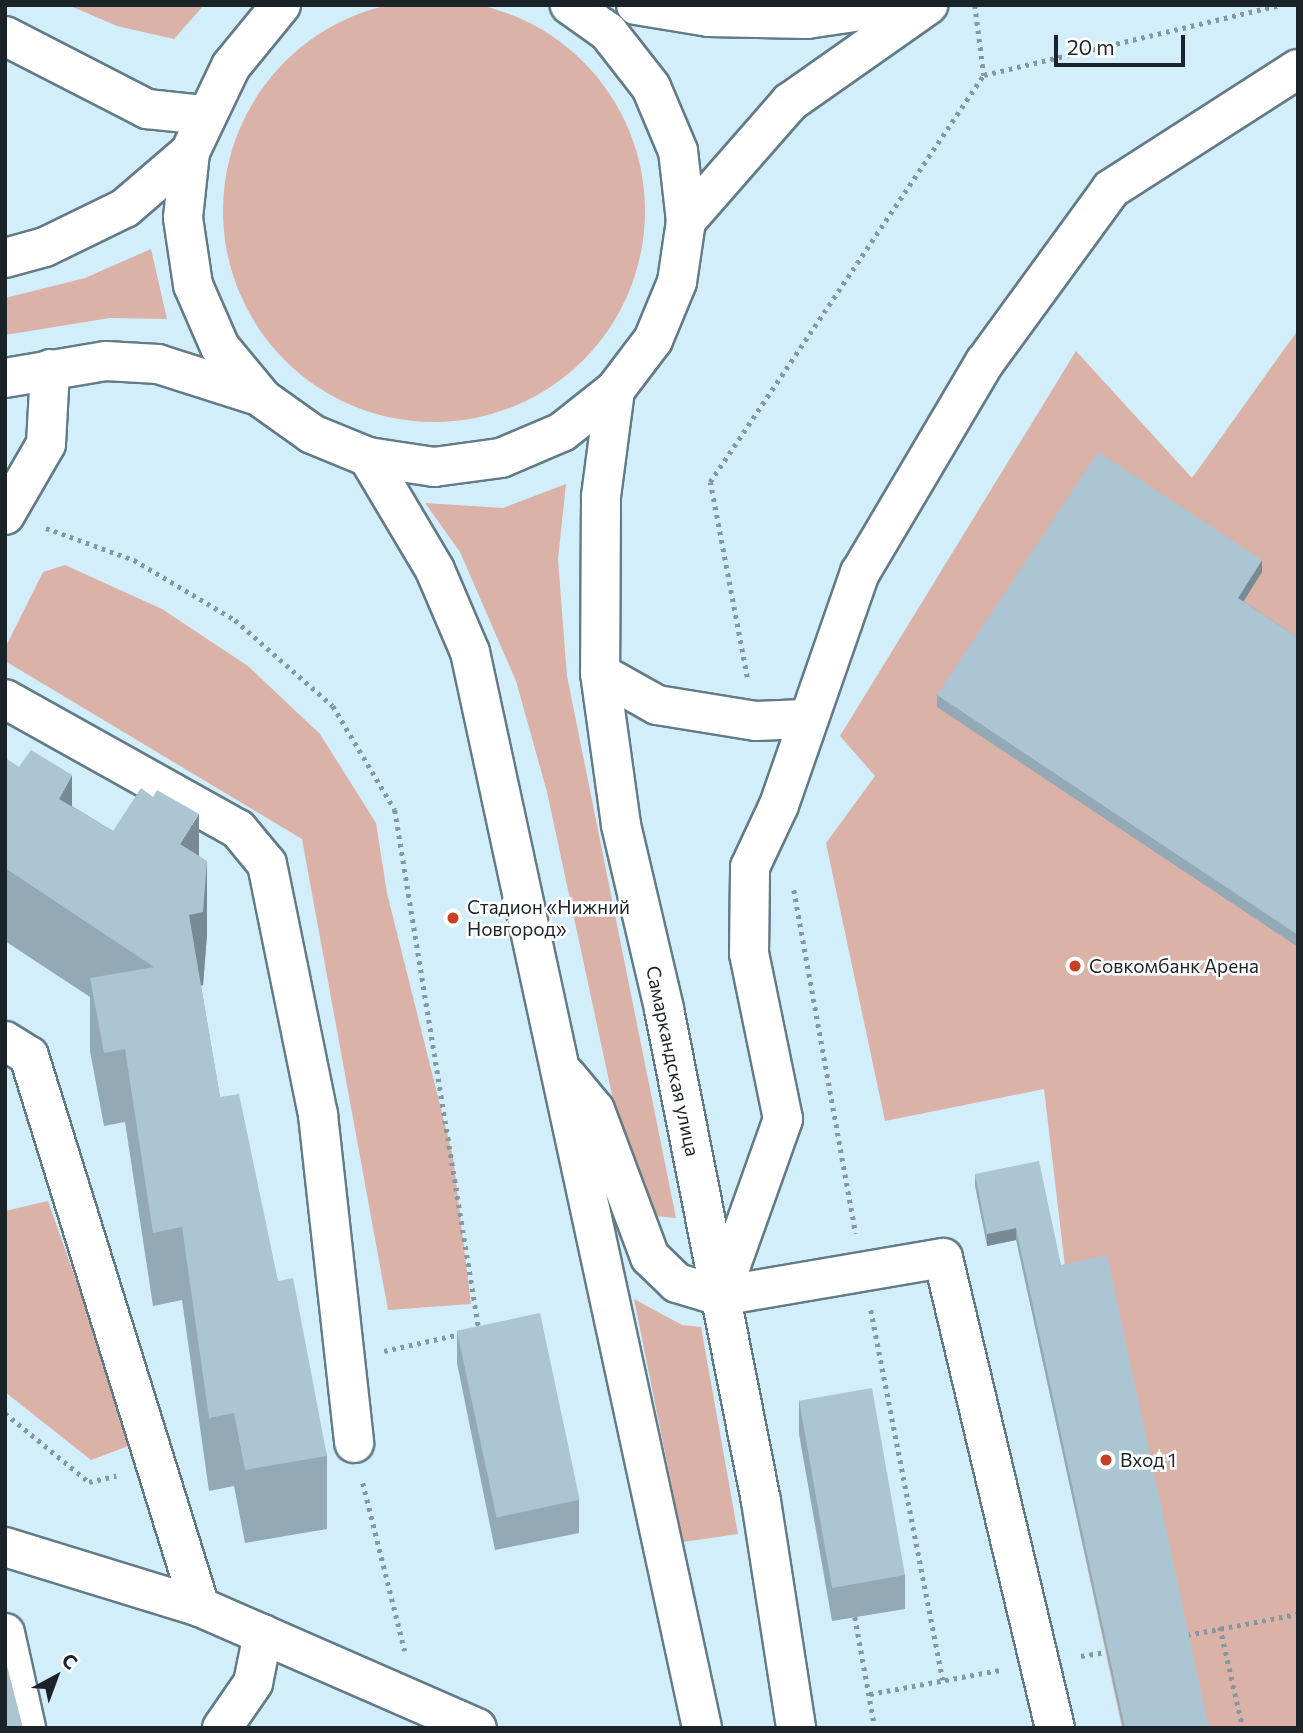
<!DOCTYPE html>
<html>
<head>
<meta charset="utf-8">
<style>
	body { margin:0 }
	#map { position:relative; width:1303px; height:1733px; overflow:hidden; background:#d3eefb; font-family:Commissioner,sans-serif }
	div>[style] { position:absolute }
	.green>* { inset:0; background:#dbb2a8 }
	.round { border-radius:50% }
	.path>* { height:4.5px; margin-top:-2.25px; transform-origin:0; background:repeating-linear-gradient(90deg,#8498a1 0 3.5px,transparent 0 8.5px) }
	.roads { filter:drop-shadow(2px 0 #637b87) drop-shadow(-2px 0 #637b87) drop-shadow(0 2px #637b87) drop-shadow(0 -2px #637b87) }
	.minor>* { height:38px; margin:-19px; padding:0 19px; transform-origin:19px; border-radius:19px; background:#fff }
	.major>* { height:38px; margin:-19px; padding:0 19px; transform-origin:19px; border-radius:19px; background:#fff }
	.wall>* { inset:0; background:#93a9b5 }
	.shaded-wall>* { inset:0; background:#788a93 }
	.building>* { inset:0; background:#abc5d2; transform-origin:0 0 }
	.dots>* { width:19px; height:19px; translate:-50% -50%; box-sizing:border-box; border:4px solid #fff; border-radius:50% }
	span { translate:-50% -50%; white-space:nowrap; text-align:center; line-height:1.15; -webkit-text-stroke:5px #fff; paint-order:stroke }
	.poi-label { font-size:19px; color:#192328 }
	.left { translate:0 -50%; text-align:left }
	.street-label { font-size:19px; color:#192328 }
	.frame { position:absolute; inset:0; border:7px solid #192328; pointer-events:none }
	.north { position:absolute; left:21px; top:1642px; width:70px; height:70px; -webkit-text-stroke:5px #fff; paint-order:stroke; rotate:41deg; font-size:19px; font-weight:700; line-height:28px; text-align:center; color:#192328 }
	.north::after { content:''; display:block; margin:auto; width:24px; height:32px; background:#192328; clip-path:polygon(50% 0,100% 100%,50% 72%,0 100%) }
	.scale { position:absolute; left:1054px; top:35px; width:131px; height:32px; box-sizing:border-box; border:4px solid #192328; border-top:0; padding-left:9px; font-size:21px; line-height:24px; white-space:nowrap; color:#192328; -webkit-text-stroke:5px #fff; paint-order:stroke }
</style>
</head>
<body>
<div id="map">
	<div class="green">
		<i class="round" style="left:223px;top:0;width:422px;height:422px"></i>
		<i style="clip-path:polygon(68px 5px,204px 5px,174px 39px,117px 26px)"></i>
		<i style="clip-path:polygon(151px 249px,167px 319px,110px 318px,5px 335px,5px 298px,85px 278px)"></i>
		<i style="clip-path:polygon(1298px 330px,1298px 1728px,1122px 1728px,1026px 1284px,1066px 1275px,1044px 1089px,885px 1121px,826px 843px,875px 776px,840px 736px,1076px 351px,1192px 478px)"></i>
		<i style="clip-path:polygon(566px 484px,558px 559px,567px 676px,676px 1218px,655px 1216px,639px 1202px,629px 1174px,547px 792px,516px 681px,460px 552px,425px 503px,503px 508px)"></i>
		<i style="clip-path:polygon(65px 565px,162px 609px,248px 666px,320px 734px,376px 823px,387px 893px,453px 1157px,471px 1304px,388px 1310px,302px 839px,5px 661px,5px 648px,43px 572px)"></i>
		<i style="clip-path:polygon(48px 1201px,134px 1444px,91px 1460px,5px 1392px,5px 1211px)"></i>
		<i style="clip-path:polygon(634px 1299px,682px 1325px,701px 1327px,738px 1534px,683px 1542px)"></i>
	</div>
	<div class="path">
		<i style="left:975px;top:5px;width:71px;rotate:82.7deg"></i>
		<i style="left:46px;top:528px;width:94px;rotate:20deg"></i>
		<i style="left:134px;top:560px;width:117px;rotate:30.7deg"></i>
		<i style="left:235px;top:620px;width:130px;rotate:41.3deg"></i>
		<i style="left:333px;top:706px;width:121px;rotate:59.2deg"></i>
		<i style="left:395px;top:810px;width:526px;rotate:80.81deg"></i>
		<i style="left:747px;top:677px;width:198px;rotate:-100.7deg"></i>
		<i style="left:710px;top:482px;width:491px;rotate:-56.1deg"></i>
		<i style="left:984px;top:75px;width:303px;rotate:-13.3deg"></i>
		<i style="left:794px;top:890px;width:349px;rotate:79.8deg"></i>
		<i style="left:871px;top:1310px;width:377px;rotate:79deg"></i>
		<i style="left:384px;top:1351px;width:78px;rotate:-12.6deg"></i>
		<i style="left:5px;top:1413px;width:109px;rotate:39.4deg"></i>
		<i style="left:89px;top:1482px;width:28px;rotate:-13deg"></i>
		<i style="left:363px;top:1483px;width:173px;rotate:76deg"></i>
		<i style="left:855px;top:1617px;width:113px;rotate:79.8deg"></i>
		<i style="left:1220px;top:1627px;width:104px;rotate:77.2deg"></i>
		<i style="left:1187px;top:1635px;width:113px;rotate:-10.7deg"></i>
		<i style="left:1081px;top:1656px;width:25px;rotate:-9deg"></i>
		<i style="left:870px;top:1694px;width:132px;rotate:-10.5deg"></i>
	</div>
	<div class="roads">
		<div class="minor">
			<i style="left:636px;top:5px;width:74px;rotate:9.3deg"></i>
			<i style="left:709px;top:17px;width:98px;rotate:1.2deg"></i>
			<i style="left:807px;top:19px;width:96px;rotate:-8.4deg"></i>
			<i style="left:5px;top:36px;width:160px;rotate:27.2deg"></i>
			<i style="left:147px;top:109px;width:56px;rotate:6.1deg"></i>
			<i style="left:686px;top:221px;width:158px;rotate:-48.8deg"></i>
			<i style="left:790px;top:102px;width:169px;rotate:-35.1deg"></i>
			<i style="left:5px;top:515px;width:82px;rotate:-60deg"></i>
			<i style="left:46px;top:444px;width:75px;rotate:-86.9deg"></i>
			<i style="left:600px;top:673px;width:65px;rotate:29.3deg"></i>
			<i style="left:657px;top:705px;width:100px;rotate:9.2deg"></i>
			<i style="left:756px;top:721px;width:49px;rotate:-2.3deg"></i>
			<i style="left:5px;top:699px;width:267px;rotate:29.2deg"></i>
			<i style="left:238px;top:829px;width:45px;rotate:50.4deg"></i>
			<i style="left:267px;top:864px;width:256px;rotate:78.5deg"></i>
			<i style="left:318px;top:1115px;width:330px;rotate:83.7deg"></i>
			<i style="left:5px;top:1041px;width:28px;rotate:32deg"></i>
			<i style="left:29px;top:1056px;width:577px;rotate:72.76deg"></i>
			<i style="left:200px;top:1607px;width:302px;rotate:23.6deg"></i>
			<i style="left:5px;top:1547px;width:204px;rotate:17.1deg"></i>
			<i style="left:5px;top:1633px;width:97px;rotate:77.5deg"></i>
			<i style="left:222px;top:1728px;width:55px;rotate:-55.4deg"></i>
			<i style="left:253px;top:1683px;width:50px;rotate:-78.5deg"></i>
			<i style="left:1055px;top:1728px;width:483px;rotate:-103.4deg"></i>
			<i style="left:943px;top:1258px;width:226px;rotate:170.3deg"></i>
			<i style="left:720px;top:1296px;width:188px;rotate:-70.4deg"></i>
			<i style="left:783px;top:1119px;width:168px;rotate:-101.6deg"></i>
			<i style="left:749px;top:954px;width:87px;rotate:-89.3deg"></i>
			<i style="left:750px;top:867px;width:68px;rotate:-64.9deg"></i>
			<i style="left:779px;top:805px;width:246px;rotate:-70.8deg"></i>
			<i style="left:860px;top:573px;width:245px;rotate:-59.4deg"></i>
			<i style="left:985px;top:362px;width:214px;rotate:-53.9deg"></i>
			<i style="left:1111px;top:189px;width:222px;rotate:-32.7deg"></i>
		</div>
		<div class="major">
			<i style="left:281px;top:5px;width:79px;rotate:129.3deg"></i>
			<i style="left:231px;top:66px;width:95px;rotate:115.5deg"></i>
			<i style="left:190px;top:152px;width:66px;rotate:96.1deg"></i>
			<i style="left:183px;top:218px;width:68px;rotate:81.5deg"></i>
			<i style="left:193px;top:285px;width:68px;rotate:66.5deg"></i>
			<i style="left:220px;top:347px;width:67px;rotate:50.4deg"></i>
			<i style="left:263px;top:399px;width:60px;rotate:35.5deg"></i>
			<i style="left:312px;top:434px;width:61px;rotate:22.3deg"></i>
			<i style="left:368px;top:457px;width:67px;rotate:8.6deg"></i>
			<i style="left:434px;top:467px;width:68px;rotate:-7.7deg"></i>
			<i style="left:501px;top:458px;width:66px;rotate:-23.1deg"></i>
			<i style="left:562px;top:432px;width:68px;rotate:-38.4deg"></i>
			<i style="left:615px;top:390px;width:63px;rotate:-52.8deg"></i>
			<i style="left:653px;top:340px;width:63px;rotate:-67.5deg"></i>
			<i style="left:677px;top:282px;width:62px;rotate:-81.6deg"></i>
			<i style="left:686px;top:221px;width:70px;rotate:-96.5deg"></i>
			<i style="left:678px;top:151px;width:69px;rotate:-112.9deg"></i>
			<i style="left:651px;top:87px;width:70px;rotate:-128deg"></i>
			<i style="left:608px;top:32px;width:47px;rotate:-144.6deg"></i>
			<i style="left:5px;top:258px;width:41px;rotate:-15.4deg"></i>
			<i style="left:45px;top:247px;width:89px;rotate:-26deg"></i>
			<i style="left:125px;top:208px;width:86px;rotate:-40.7deg"></i>
			<i style="left:5px;top:378px;width:102px;rotate:-9.6deg"></i>
			<i style="left:106px;top:361px;width:52px;rotate:3.3deg"></i>
			<i style="left:158px;top:364px;width:102px;rotate:17.7deg"></i>
			<i style="left:615px;top:390px;width:108px;rotate:97.5deg"></i>
			<i style="left:601px;top:497px;width:176px;rotate:90.3deg"></i>
			<i style="left:600px;top:673px;width:153px;rotate:82.1deg"></i>
			<i style="left:621px;top:825px;width:189px;rotate:76.8deg"></i>
			<i style="left:664px;top:1009px;width:501px;rotate:78.85deg"></i>
			<i style="left:761px;top:1501px;width:230px;rotate:81.2deg"></i>
			<i style="left:368px;top:457px;width:131px;rotate:59.3deg"></i>
			<i style="left:435px;top:570px;width:89px;rotate:66.9deg"></i>
			<i style="left:470px;top:652px;width:1101px;rotate:77.83deg"></i>
			<i style="left:566px;top:1075px;width:45px;rotate:50.4deg"></i>
			<i style="left:595px;top:1110px;width:157px;rotate:69.5deg"></i>
			<i style="left:650px;top:1257px;width:37px;rotate:44deg"></i>
			<i style="left:677px;top:1283px;width:45px;rotate:16.8deg"></i>
		</div>
	</div>
	<div class="wall">
		<i style="clip-path:polygon(1262px 572px,1243px 601px,1298px 638px,1298px 947px,937px 707px,937px 695px)"></i>
		<i style="clip-path:polygon(5px 758px,72px 806px,113px 831px,199px 856px,207px 934px,203px 985px,201px 986px,220px 1097px,278px 1281px,327px 1456px,327px 1529px,245px 1543px,234px 1486px,209px 1491px,182px 1300px,153px 1306px,125px 1122px,104px 1126px,90px 1051px,90px 997px,5px 941px)"></i>
		<i style="clip-path:polygon(975px 1174px,1061px 1265px,1209px 1728px,1123px 1728px,1016px 1240px,987px 1246px,975px 1186px)"></i>
		<i style="clip-path:polygon(457px 1330px,579px 1500px,579px 1533px,495px 1550px,457px 1363px)"></i>
		<i style="clip-path:polygon(799px 1400px,905px 1575px,905px 1609px,832px 1621px,799px 1434px)"></i>
	</div>
	<div class="shaded-wall">
		<i style="clip-path:polygon(1262px 560px,1262px 572px,1238px 610px,1238px 598px)"></i>
		<i style="clip-path:polygon(72px 775px,72px 848px,59px 799px)"></i>
		<i style="clip-path:polygon(199px 814px,199px 887px,180px 844px)"></i>
		<i style="clip-path:polygon(207px 861px,207px 934px,203px 985px,189px 988px,189px 915px)"></i>
		<i style="clip-path:polygon(1016px 1228px,1016px 1240px,987px 1246px,987px 1234px)"></i>
	</div>
	<div class="building">
		<i style="clip-path:polygon(1098px 452px,1262px 560px,1238px 598px,1298px 638px,1298px 935px,937px 695px)"></i>
		<i style="clip-path:polygon(31px 750px,72px 775px,59px 799px,113px 831px,141px 788px,153px 797px,157px 790px,199px 814px,180px 844px,207px 861px,203px 912px,189px 915px,220px 1097px,239px 1094px,278px 1281px,293px 1278px,327px 1456px,245px 1470px,234px 1413px,209px 1418px,182px 1227px,153px 1233px,125px 1049px,104px 1053px,90px 978px,154px 967px,5px 868px,5px 758px,19px 767px)"></i>
		<i style="clip-path:polygon(1039px 1161px,1061px 1265px,1107px 1255px,1209px 1728px,1125px 1728px,1016px 1228px,987px 1234px,975px 1174px)"></i>
		<i style="left:540px;top:1313px;width:191px;height:85px;rotate:78deg"></i>
		<i style="left:872px;top:1388px;width:190px;height:74px;rotate:80deg"></i>
		<i style="clip-path:polygon(5px 1658px,23px 1728px,5px 1728px)"></i>
	</div>
	<div class="dots">
		<i style="left:453px;top:918px;background:#c93f21"></i>
		<i style="left:1075px;top:966px;background:#c93f21"></i>
		<i style="left:1106px;top:1460px;background:#c93f21"></i>
	</div>
	<div class="poi-label">
		<span class="left" style="left:467px;top:918px">Стадион «Нижний<br>Новгород»</span>
		<span class="left" style="left:1089px;top:966px">Совкомбанк Арена</span>
		<span class="left" style="left:1120px;top:1460px">Вход 1</span>
	</div>
	<div class="street-label">
		<span style="left:673px;top:1061px;rotate:78deg">Самаркандская улица</span>
	</div>
	<div class="frame"></div>
	<div class="north">С</div>
	<div class="scale">20 m</div>
</div>
</body>
</html>
